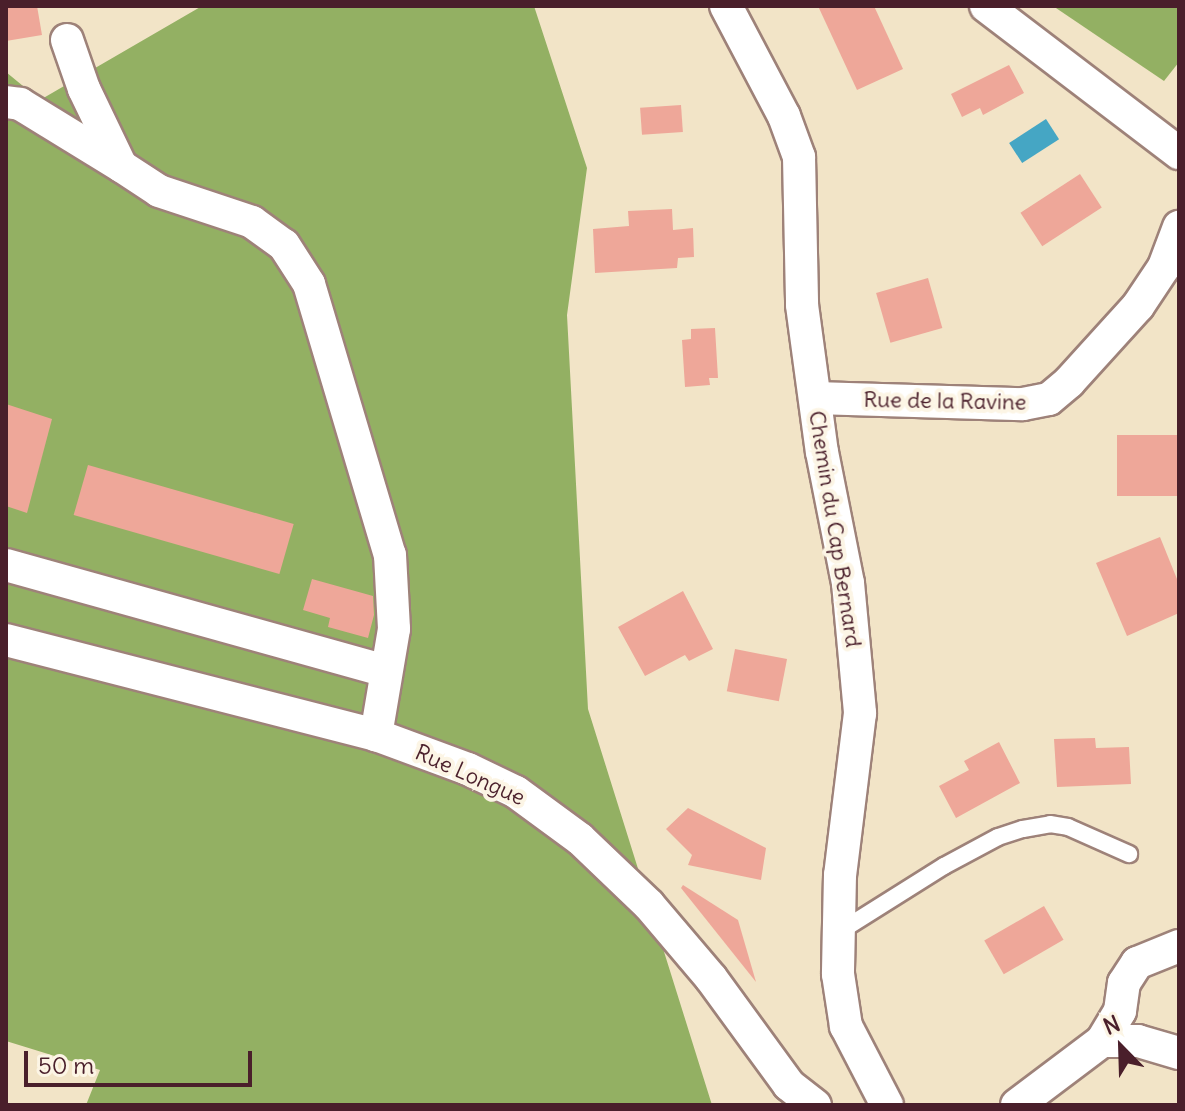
<!DOCTYPE html>
<html>
<head>
<meta charset="utf-8">
<style>
	body { margin:0 }
	#map { position:relative; width:1185px; height:1111px; overflow:hidden; background:#f2e4c7; font-family:Delius,sans-serif }
	div>[style] { position:absolute }
	.forest>* { inset:0; background:#93b063 }
	.water>* { inset:0; background:#45a6c4; transform-origin:0 0 }
	.building>* { inset:0; background:#eea799; transform-origin:0 0 }
	.roads { filter:drop-shadow(2px 0 #9e8279) drop-shadow(-2px 0 #9e8279) drop-shadow(0 2px #9e8279) drop-shadow(0 -2px #9e8279) }
	.lane>* { height:16px; margin:-8px; padding:0 8px; transform-origin:8px; border-radius:8px; background:#fff }
	.street>* { height:32px; margin:-16px; padding:0 16px; transform-origin:16px; border-radius:16px; background:#fff }
	span { translate:-50% -50%; white-space:nowrap; text-align:center; line-height:1.15; -webkit-text-stroke:8px #fcf5e5; paint-order:stroke }
	.street-label { font-size:22px; color:#4a1f2b }
	.frame { position:absolute; inset:0; border:8px solid #4a1f2b; pointer-events:none }
	.north { position:absolute; left:1081px; top:1007px; width:80px; height:80px; -webkit-text-stroke:6px #fcf5e5; paint-order:stroke; rotate:337deg; font-size:22px; font-weight:700; line-height:32px; text-align:center; color:#4a1f2b }
	.north::after { content:''; display:block; margin:auto; width:28px; height:36px; background:#4a1f2b; clip-path:polygon(50% 0,100% 100%,50% 72%,0 100%) }
	.scale { position:absolute; left:24px; top:1051px; width:228px; height:36px; box-sizing:border-box; border:4px solid #4a1f2b; border-top:0; padding-left:10px; font-size:24px; line-height:28px; white-space:nowrap; color:#4a1f2b; -webkit-text-stroke:6px #fcf5e5; paint-order:stroke }
</style>
</head>
<body>
<div id="map">
	<div class="forest">
		<i style="clip-path:polygon(202px 6px,534px 6px,587px 168px,567px 315px,588px 709px,712px 1105px,86px 1105px,100px 1070px,6px 1041px,6px 72px,40px 100px)"></i>
		<i style="clip-path:polygon(1053px 6px,1179px 6px,1179px 62px,1164px 81px)"></i>
	</div>
	<div class="water">
		<i style="left:1046px;top:119px;width:24px;height:44px;rotate:57deg"></i>
	</div>
	<div class="building">
		<i style="clip-path:polygon(6px 6px,37px 6px,42px 35px,6px 41px)"></i>
		<i style="clip-path:polygon(818px 6px,874px 6px,903px 69px,857px 90px)"></i>
		<i style="clip-path:polygon(1009px 65px,1024px 93px,983px 115px,980px 108px,962px 117px,951px 94px)"></i>
		<i style="left:681px;top:105px;width:27px;height:41px;rotate:86deg"></i>
		<i style="left:1080px;top:174px;width:40px;height:71px;rotate:57deg"></i>
		<i style="clip-path:polygon(672px 209px,673px 230px,693px 228px,694px 257px,678px 258px,677px 268px,595px 273px,593px 229px,629px 226px,628px 211px)"></i>
		<i style="left:928px;top:278px;width:52px;height:54px;rotate:74deg"></i>
		<i style="clip-path:polygon(715px 328px,718px 378px,709px 378px,710px 385px,685px 387px,682px 340px,691px 339px,691px 329px)"></i>
		<i style="clip-path:polygon(6px 404px,52px 419px,27px 513px,6px 506px)"></i>
		<i style="left:1179px;top:435px;width:61px;height:62px;rotate:90deg"></i>
		<i style="left:88px;top:465px;width:214px;height:52px;rotate:16deg"></i>
		<i style="clip-path:polygon(1160px 537px,1179px 584px,1179px 613px,1127px 636px,1096px 563px)"></i>
		<i style="clip-path:polygon(312px 579px,373px 596px,374px 615px,368px 638px,328px 627px,330px 618px,303px 610px)"></i>
		<i style="clip-path:polygon(683px 591px,713px 649px,689px 661px,685px 655px,645px 676px,618px 627px)"></i>
		<i style="left:735px;top:649px;width:53px;height:43px;rotate:11deg"></i>
		<i style="clip-path:polygon(1095px 738px,1096px 748px,1129px 747px,1131px 784px,1057px 787px,1054px 739px)"></i>
		<i style="clip-path:polygon(999px 742px,1020px 783px,956px 818px,939px 786px,969px 770px,964px 761px)"></i>
		<i style="clip-path:polygon(688px 808px,766px 848px,761px 880px,688px 865px,692px 855px,666px 829px)"></i>
		<i style="clip-path:polygon(683px 885px,738px 920px,756px 982px,681px 888px)"></i>
		<i style="left:1044px;top:906px;width:39px;height:69px;rotate:60deg"></i>
	</div>
	<div class="roads">
		<div class="lane">
			<i style="left:839px;top:932px;width:124px;rotate:-32.2deg"></i>
			<i style="left:944px;top:866px;width:61px;rotate:-28.2deg"></i>
			<i style="left:998px;top:837px;width:26px;rotate:-18deg"></i>
			<i style="left:1023px;top:829px;width:27px;rotate:-10deg"></i>
			<i style="left:1050px;top:824px;width:18px;rotate:9deg"></i>
			<i style="left:1068px;top:827px;width:67px;rotate:23.9deg"></i>
		</div>
		<div class="street">
			<i style="left:726px;top:6px;width:124px;rotate:62.2deg"></i>
			<i style="left:784px;top:116px;width:44px;rotate:69.9deg"></i>
			<i style="left:799px;top:157px;width:148px;rotate:88.8deg"></i>
			<i style="left:802px;top:305px;width:148px;rotate:82.3deg"></i>
			<i style="left:822px;top:452px;width:134px;rotate:78.8deg"></i>
			<i style="left:848px;top:583px;width:131px;rotate:84.7deg"></i>
			<i style="left:860px;top:713px;width:163px;rotate:97deg"></i>
			<i style="left:840px;top:875px;width:99px;rotate:91.2deg"></i>
			<i style="left:838px;top:974px;width:53px;rotate:81.3deg"></i>
			<i style="left:846px;top:1026px;width:89px;rotate:62.6deg"></i>
			<i style="left:986px;top:6px;width:243px;rotate:37.3deg"></i>
			<i style="left:67px;top:40px;width:52px;rotate:70.9deg"></i>
			<i style="left:84px;top:89px;width:85px;rotate:64.3deg"></i>
			<i style="left:121px;top:166px;width:45px;rotate:33.3deg"></i>
			<i style="left:159px;top:191px;width:98px;rotate:18.4deg"></i>
			<i style="left:252px;top:222px;width:39px;rotate:36deg"></i>
			<i style="left:284px;top:245px;width:46px;rotate:57.3deg"></i>
			<i style="left:309px;top:284px;width:283px;rotate:73.4deg"></i>
			<i style="left:390px;top:555px;width:74px;rotate:86.9deg"></i>
			<i style="left:394px;top:629px;width:108px;rotate:99.6deg"></i>
			<i style="left:6px;top:102px;width:14px;rotate:8deg"></i>
			<i style="left:20px;top:104px;width:119px;rotate:31.5deg"></i>
			<i style="left:815px;top:398px;width:208px;rotate:1.7deg"></i>
			<i style="left:1023px;top:404px;width:26px;rotate:-11deg"></i>
			<i style="left:1049px;top:399px;width:26px;rotate:-40deg"></i>
			<i style="left:1069px;top:382px;width:103px;rotate:-47.8deg"></i>
			<i style="left:1138px;top:306px;width:47px;rotate:-56.3deg"></i>
			<i style="left:1164px;top:267px;width:43px;rotate:-69.4deg"></i>
			<i style="left:6px;top:565px;width:394px;rotate:15.6deg"></i>
			<i style="left:6px;top:640px;width:382px;rotate:14.4deg"></i>
			<i style="left:376px;top:735px;width:98px;rotate:20.3deg"></i>
			<i style="left:468px;top:769px;width:53px;rotate:25.6deg"></i>
			<i style="left:516px;top:792px;width:79px;rotate:36.3deg"></i>
			<i style="left:580px;top:839px;width:95px;rotate:43.7deg"></i>
			<i style="left:649px;top:905px;width:96px;rotate:49.7deg"></i>
			<i style="left:711px;top:978px;width:132px;rotate:53.9deg"></i>
			<i style="left:789px;top:1085px;width:33px;rotate:38deg"></i>
			<i style="left:1102px;top:1041px;width:36px"></i>
			<i style="left:1138px;top:1041px;width:43px;rotate:16.3deg"></i>
			<i style="left:1017px;top:1105px;width:106px;rotate:-37deg"></i>
			<i style="left:1102px;top:1041px;width:35px;rotate:-59deg"></i>
			<i style="left:1120px;top:1011px;width:28px;rotate:-82deg"></i>
			<i style="left:1124px;top:983px;width:24px;rotate:-57deg"></i>
			<i style="left:1137px;top:963px;width:45px;rotate:-22deg"></i>
		</div>
	</div>
	<div class="street-label">
		<span style="left:945px;top:401px;rotate:1deg">Rue de la Ravine</span>
		<span style="left:835px;top:529px;rotate:81deg">Chemin du Cap Bernard</span>
		<span style="left:470px;top:775px;rotate:24deg">Rue Longue</span>
	</div>
	<div class="frame"></div>
	<div class="north">N</div>
	<div class="scale">50 m</div>
</div>
</body>
</html>
